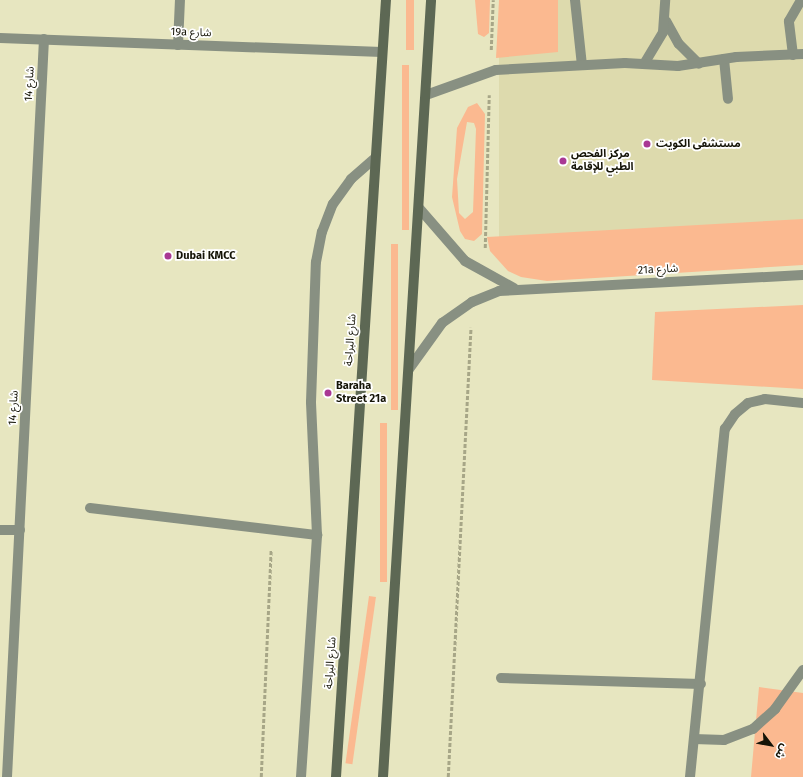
<!DOCTYPE html>
<html>
<head>
<meta charset="utf-8">
<style>
	body { margin:0 }
	#map { position:relative; width:803px; height:777px; overflow:hidden; background:#e7e6c0; font-family:"Fira Sans","Noto Sans Arabic",sans-serif }
	div>[style] { position:absolute }
	.built>* { inset:0; background:#dddaad; transform-origin:0 0 }
	.green>* { inset:0; background:#fbb990; transform-origin:0 0 }
	.path>* { height:2.5px; margin-top:-1.25px; transform-origin:0; background:repeating-linear-gradient(90deg,#a7a687 0 4px,transparent 0 6px) }
	.lane>* { height:10px; margin:-5px; padding:0 5px; transform-origin:5px; border-radius:5px; background:#889082 }
	.street>* { height:10px; margin:-5px; padding:0 5px; transform-origin:5px; border-radius:5px; background:#889082 }
	.secondary>* { height:10px; margin:-5px; padding:0 5px; transform-origin:5px; border-radius:5px; background:#5d6854 }
	.dots>* { width:11px; height:11px; translate:-50% -50%; box-sizing:border-box; border:2px solid #fff; border-radius:50% }
	span { translate:-50% -50%; white-space:nowrap; text-align:center; line-height:1.15; -webkit-text-stroke:3.5px #fff; paint-order:stroke }
	.street-label { font-size:11px; color:#151407 }
	.poi-label { font-size:11px; color:#151407; font-weight:700 }
	.left { translate:0 -50%; text-align:left }
	.north { position:absolute; left:751px; top:725px; width:40px; height:40px; -webkit-text-stroke:3px #fff; paint-order:stroke; rotate:122deg; font-size:11px; font-weight:700; line-height:16px; text-align:center; color:#151407 }
	.north::after { content:''; display:block; margin:auto; width:14px; height:18px; background:#151407; clip-path:polygon(50% 0,100% 100%,50% 72%,0 100%) }
</style>
</head>
<body>
<div id="map">
	<div class="built">
		<i style="left:499px;top:0;width:304px;height:237px"></i>
	</div>
	<div class="green">
		<i style="left:406px;top:0;width:8px;height:50px"></i>
		<i style="clip-path:polygon(475px 0,490px 0,489px 33px,484px 37px,478px 34px)"></i>
		<i style="clip-path:polygon(499px 0,558px 0,558px 52px,496px 58px)"></i>
		<i style="left:402px;top:65px;width:7px;height:165px"></i>
		<i style="clip-path:polygon(evenodd,477px 103px,485px 114px,482px 234px,474px 241px,465px 239px,460px 231px,452px 197px,457px 128px,468px 107px,477px 103px,467px 122px,474px 123px,476px 129px,473px 212px,465px 219px,459px 213px,457px 179px,467px 122px)"></i>
		<i style="clip-path:polygon(803px 219px,803px 265px,547px 281px,521px 277px,508px 271px,490px 251px,487px 237px)"></i>
		<i style="left:391px;top:244px;width:7px;height:166px"></i>
		<i style="clip-path:polygon(803px 305px,803px 389px,652px 380px,655px 312px)"></i>
		<i style="left:380px;top:423px;width:7px;height:159px"></i>
		<i style="left:369px;top:596px;width:7px;height:169px;rotate:8deg"></i>
		<i style="clip-path:polygon(759px 687px,803px 693px,803px 777px,751px 777px)"></i>
	</div>
	<div class="path">
		<i style="left:491px;top:50px;width:50px;rotate:-87.7deg"></i>
		<i style="left:485px;top:248px;width:153px;rotate:-88.5deg"></i>
		<i style="left:261px;top:777px;width:227px;rotate:-87.5deg"></i>
		<i style="left:448px;top:777px;width:450px;rotate:-87.1deg"></i>
	</div>
	<div class="lane">
		<i style="left:575px;top:0;width:65px;rotate:83.9deg"></i>
		<i style="left:666px;top:21px;width:26px;rotate:61deg"></i>
		<i style="left:679px;top:44px;width:28px;rotate:45deg"></i>
		<i style="left:178px;top:45px;width:45px;rotate:-87.5deg"></i>
		<i style="left:793px;top:55px;width:34px;rotate:-97deg"></i>
		<i style="left:789px;top:21px;width:24px;rotate:-60deg"></i>
		<i style="left:724px;top:59px;width:40px;rotate:84.3deg"></i>
		<i style="left:644px;top:64px;width:37px;rotate:-59deg"></i>
		<i style="left:663px;top:32px;width:32px;rotate:-86deg"></i>
		<i style="left:426px;top:95px;width:74px;rotate:-19.7deg"></i>
		<i style="left:496px;top:70px;width:129px;rotate:-3.1deg"></i>
		<i style="left:625px;top:63px;width:53px;rotate:3.2deg"></i>
		<i style="left:678px;top:66px;width:59px;rotate:-8.8deg"></i>
		<i style="left:736px;top:57px;width:67px;rotate:-2.6deg"></i>
		<i style="left:90px;top:508px;width:229px;rotate:6.8deg"></i>
		<i style="left:0;top:530px;width:20px"></i>
		<i style="left:501px;top:678px;width:200px;rotate:1.7deg"></i>
		<i style="left:694px;top:739px;width:30px;rotate:2deg"></i>
		<i style="left:724px;top:740px;width:31px;rotate:-21deg"></i>
		<i style="left:753px;top:729px;width:30px;rotate:-42deg"></i>
		<i style="left:775px;top:709px;width:48px;rotate:-54.3deg"></i>
		<i style="left:301px;top:777px;width:243px;rotate:-86.2deg"></i>
		<i style="left:317px;top:535px;width:133px;rotate:-92.6deg"></i>
		<i style="left:311px;top:402px;width:140px;rotate:-88deg"></i>
		<i style="left:316px;top:262px;width:31px;rotate:-79deg"></i>
		<i style="left:322px;top:232px;width:30px;rotate:-69deg"></i>
		<i style="left:333px;top:204px;width:31px;rotate:-54deg"></i>
		<i style="left:351px;top:179px;width:30px;rotate:-41deg"></i>
		<i style="left:690px;top:777px;width:350px;rotate:-84.3deg"></i>
		<i style="left:725px;top:429px;width:18px;rotate:-56deg"></i>
		<i style="left:735px;top:414px;width:17px;rotate:-40deg"></i>
		<i style="left:748px;top:403px;width:17px;rotate:-13deg"></i>
		<i style="left:765px;top:399px;width:38px;rotate:6deg"></i>
	</div>
	<div class="street">
		<i style="left:0;top:38px;width:382px;rotate:2.1deg"></i>
		<i style="left:419px;top:208px;width:70px;rotate:49deg"></i>
		<i style="left:465px;top:261px;width:56px;rotate:28.9deg"></i>
		<i style="left:409px;top:369px;width:57px;rotate:-54.3deg"></i>
		<i style="left:442px;top:323px;width:37px;rotate:-35deg"></i>
		<i style="left:472px;top:302px;width:29px;rotate:-22deg"></i>
		<i style="left:499px;top:291px;width:304px;rotate:-3deg"></i>
		<i style="left:7px;top:777px;width:739px;rotate:-87.13deg"></i>
	</div>
	<div class="secondary">
		<i style="left:336px;top:777px;width:779px;rotate:-86.32deg"></i>
		<i style="left:383px;top:777px;width:778px;rotate:-86.46deg"></i>
	</div>
	<div class="dots">
		<i style="left:647px;top:144px;background:#a93894"></i>
		<i style="left:563px;top:161px;background:#a93894"></i>
		<i style="left:168px;top:256px;background:#a93894"></i>
		<i style="left:328px;top:393px;background:#a93894"></i>
	</div>
	<div class="street-label">
		<span style="left:191px;top:33px;rotate:2deg">19a شارع</span>
		<span style="left:30px;top:84px;rotate:-87deg">شارع 14</span>
		<span style="left:658px;top:270px;rotate:-3deg">21a شارع</span>
		<span style="left:351px;top:340px;rotate:-86deg">شارع البراحة</span>
		<span style="left:14px;top:408px;rotate:-87deg">شارع 14</span>
		<span style="left:331px;top:663px;rotate:-86deg">شارع البراحة</span>
	</div>
	<div class="poi-label">
		<span class="left" style="left:656px;top:144px">مستشفى الكويت</span>
		<span class="left" style="left:571px;top:161px">مركز الفحص<br>الطبي للإقامة</span>
		<span class="left" style="left:176px;top:256px">Dubai KMCC</span>
		<span class="left" style="left:336px;top:393px">Baraha<br>Street 21a</span>
	</div>
	<div class="north">ش</div>
</div>
</body>
</html>
